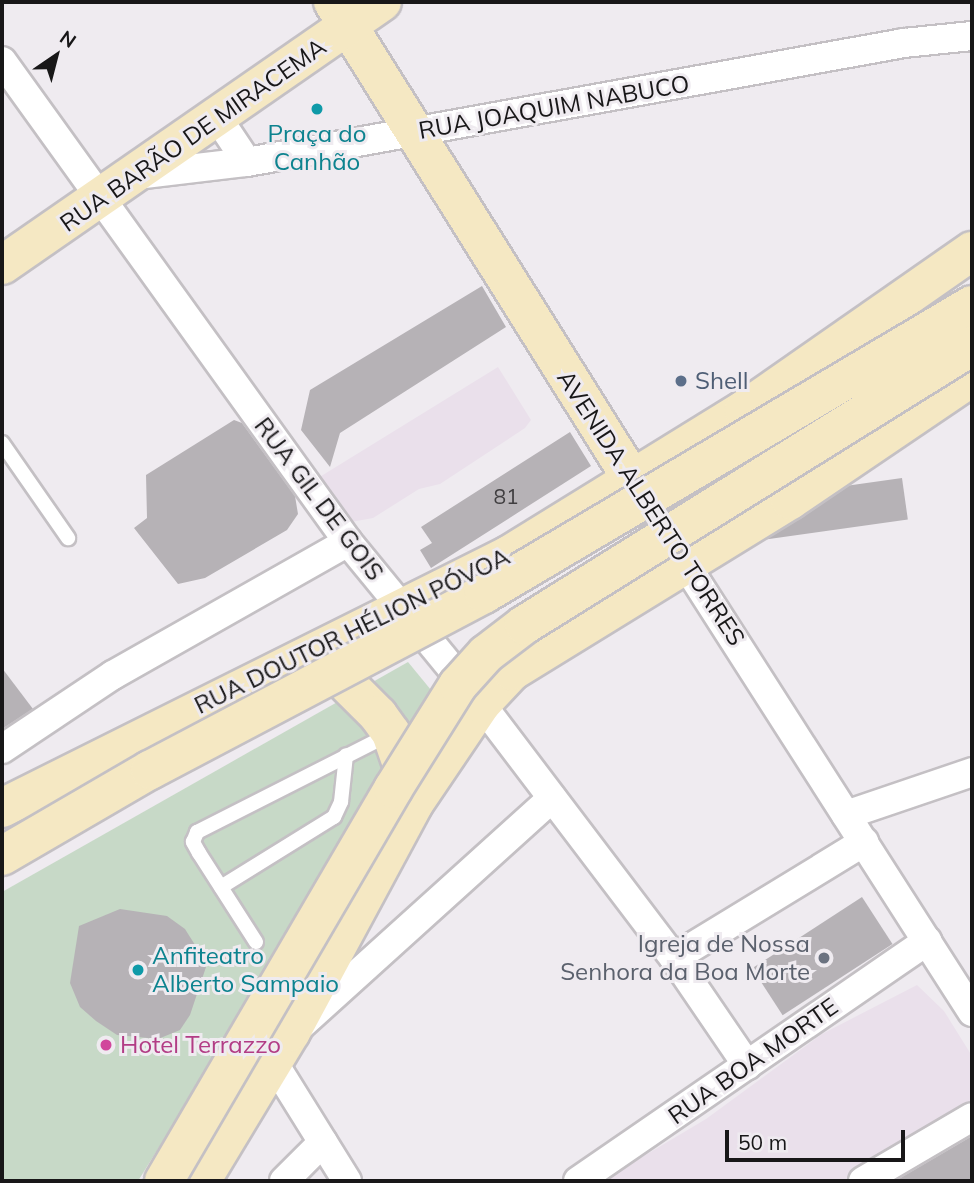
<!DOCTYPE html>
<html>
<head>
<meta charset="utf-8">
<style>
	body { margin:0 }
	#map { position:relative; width:974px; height:1183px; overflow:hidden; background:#efebf0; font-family:Mulish,sans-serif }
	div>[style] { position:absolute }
	.built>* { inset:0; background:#eae0eb }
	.green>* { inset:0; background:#c7d9c7 }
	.building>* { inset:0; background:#b6b2b6; transform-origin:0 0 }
	.roads { filter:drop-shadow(2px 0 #c4c0c4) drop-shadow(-2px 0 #c4c0c4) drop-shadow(0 2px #c4c0c4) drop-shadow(0 -2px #c4c0c4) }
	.lane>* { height:14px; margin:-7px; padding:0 7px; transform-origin:7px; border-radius:7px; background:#fff }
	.street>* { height:28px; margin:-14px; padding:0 14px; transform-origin:14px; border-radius:14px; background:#fff }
	.secondary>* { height:38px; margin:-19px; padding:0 19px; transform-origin:19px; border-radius:19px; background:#f5e8c3 }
	.bridges { filter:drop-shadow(2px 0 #c4c0c4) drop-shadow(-2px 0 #c4c0c4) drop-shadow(0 2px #c4c0c4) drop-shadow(0 -2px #c4c0c4) }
	.secondary-bridge>* { height:38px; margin:-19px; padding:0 19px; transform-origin:19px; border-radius:19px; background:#f5e8c3 }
	.dots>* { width:19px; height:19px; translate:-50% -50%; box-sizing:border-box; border:4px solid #efebf0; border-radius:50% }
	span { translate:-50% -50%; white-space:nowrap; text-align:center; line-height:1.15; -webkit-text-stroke:6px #efebf0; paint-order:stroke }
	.number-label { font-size:21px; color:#403e40 }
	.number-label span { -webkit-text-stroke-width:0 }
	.street-label { font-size:24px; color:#181718 }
	.culture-label { font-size:24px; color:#0d838f }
	.left { translate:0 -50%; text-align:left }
	.service-label { font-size:24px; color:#4e5e75 }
	.worship-label { font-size:24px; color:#5b616d }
	.right { translate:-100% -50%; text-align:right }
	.hotel-label { font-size:24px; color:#b23c85 }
	.frame { position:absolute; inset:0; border:4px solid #181718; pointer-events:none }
	.north { position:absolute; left:21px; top:21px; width:70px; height:70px; -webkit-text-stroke:5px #efebf0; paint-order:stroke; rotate:35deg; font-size:19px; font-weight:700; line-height:28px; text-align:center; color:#181718 }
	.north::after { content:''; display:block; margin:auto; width:24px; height:32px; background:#181718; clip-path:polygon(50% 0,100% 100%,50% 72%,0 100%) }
	.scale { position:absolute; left:725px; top:1130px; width:180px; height:32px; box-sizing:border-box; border:4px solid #181718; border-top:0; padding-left:9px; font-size:21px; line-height:24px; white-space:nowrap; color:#181718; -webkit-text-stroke:5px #efebf0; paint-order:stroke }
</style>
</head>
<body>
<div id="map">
	<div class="built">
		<i style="clip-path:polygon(498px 367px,531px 420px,525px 428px,440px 484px,419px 489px,373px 518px,351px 522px,318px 478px)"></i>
		<i style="clip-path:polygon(917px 985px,944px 1011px,972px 1056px,972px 1107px,852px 1181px,602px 1181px,706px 1119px,822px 1034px)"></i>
	</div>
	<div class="green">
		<i style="clip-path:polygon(408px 662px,431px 690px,273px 964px,138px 1181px,2px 1181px,2px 892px)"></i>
	</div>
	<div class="building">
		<i style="clip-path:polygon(482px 286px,506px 327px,340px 433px,330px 467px,301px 430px,310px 390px)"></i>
		<i style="clip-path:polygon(234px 420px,242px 423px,295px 496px,298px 514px,287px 530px,205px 578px,178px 584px,134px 528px,147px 518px,146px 475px)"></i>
		<i style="clip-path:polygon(570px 432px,591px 466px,431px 568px,420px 550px,432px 543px,421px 527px)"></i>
		<i style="left:902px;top:478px;width:42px;height:174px;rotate:82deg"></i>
		<i style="clip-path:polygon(2px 668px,33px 709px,2px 729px)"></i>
		<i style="left:862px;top:897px;width:56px;height:131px;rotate:57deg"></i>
		<i style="clip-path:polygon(120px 909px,167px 916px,185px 929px,207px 964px,190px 1015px,180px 1030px,158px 1039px,117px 1035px,96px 1021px,80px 1007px,70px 983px,79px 926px)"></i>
		<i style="clip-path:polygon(972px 1136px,972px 1181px,895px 1181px)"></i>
	</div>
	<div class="roads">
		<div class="lane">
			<i style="left:2px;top:443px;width:116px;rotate:55.2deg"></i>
			<i style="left:221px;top:887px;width:133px;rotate:-31.8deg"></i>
			<i style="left:334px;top:817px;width:17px;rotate:-65deg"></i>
			<i style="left:341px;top:802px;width:47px;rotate:-83.9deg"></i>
			<i style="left:256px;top:942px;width:106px;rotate:-122.6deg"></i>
			<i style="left:199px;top:853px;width:13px;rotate:-119deg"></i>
			<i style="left:193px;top:842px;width:11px;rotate:-68deg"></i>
			<i style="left:197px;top:832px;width:216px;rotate:-26.9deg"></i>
		</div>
		<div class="street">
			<i style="left:2px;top:61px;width:593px;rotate:54.27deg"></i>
			<i style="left:348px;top:542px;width:210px;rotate:50.6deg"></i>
			<i style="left:481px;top:704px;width:319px;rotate:52.8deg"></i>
			<i style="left:674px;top:958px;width:130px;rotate:55.7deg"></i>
			<i style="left:219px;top:120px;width:50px;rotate:56.3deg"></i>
			<i style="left:136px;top:175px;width:112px;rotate:-6.7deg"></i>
			<i style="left:247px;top:162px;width:668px;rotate:-10.27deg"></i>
			<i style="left:904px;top:43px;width:68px;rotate:-5.9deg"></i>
			<i style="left:634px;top:484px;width:627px;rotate:57.37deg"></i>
			<i style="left:2px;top:749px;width:133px;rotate:-33.7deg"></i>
			<i style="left:113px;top:675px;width:270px;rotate:-29.5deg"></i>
			<i style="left:846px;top:815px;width:133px;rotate:-18.8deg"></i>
			<i style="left:674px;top:958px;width:223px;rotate:-31.4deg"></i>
			<i style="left:302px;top:1024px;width:337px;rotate:-42.1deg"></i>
			<i style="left:273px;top:1062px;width:140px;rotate:58.1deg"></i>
			<i style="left:284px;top:1181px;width:55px;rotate:-45deg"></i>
			<i style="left:578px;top:1181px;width:424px;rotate:-34.5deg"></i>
			<i style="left:863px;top:1181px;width:126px;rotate:-30.4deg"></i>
		</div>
		<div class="secondary">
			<i style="left:333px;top:2px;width:563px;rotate:57.92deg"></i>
			<i style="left:2px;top:265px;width:462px;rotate:-34.7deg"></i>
			<i style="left:308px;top:657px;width:38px;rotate:32deg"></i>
			<i style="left:340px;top:677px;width:54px;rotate:45deg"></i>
			<i style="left:378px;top:715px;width:22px;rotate:54deg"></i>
			<i style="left:391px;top:733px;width:67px;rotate:70.8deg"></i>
			<i style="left:2px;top:808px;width:567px;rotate:-26.52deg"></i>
			<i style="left:509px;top:555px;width:276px;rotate:-31.7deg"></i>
			<i style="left:744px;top:410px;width:278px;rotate:-34.9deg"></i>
			<i style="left:201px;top:1181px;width:174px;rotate:-58.9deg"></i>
			<i style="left:291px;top:1032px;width:258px;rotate:-61.7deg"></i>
			<i style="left:413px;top:805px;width:122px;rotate:-56deg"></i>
			<i style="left:481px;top:704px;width:45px;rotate:-46.8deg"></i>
			<i style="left:512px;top:671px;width:326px;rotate:-31.6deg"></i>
			<i style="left:790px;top:500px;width:220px;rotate:-34.1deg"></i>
		</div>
	</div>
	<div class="bridges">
		<div class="secondary-bridge">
			<i style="left:2px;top:856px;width:171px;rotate:-30.2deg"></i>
			<i style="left:150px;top:770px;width:378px;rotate:-27.8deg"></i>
			<i style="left:484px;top:594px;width:567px;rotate:-30.63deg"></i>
			<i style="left:164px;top:1181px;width:454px;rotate:-59.7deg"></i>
			<i style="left:393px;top:789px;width:123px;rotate:-58deg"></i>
			<i style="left:458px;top:685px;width:42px;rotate:-47.9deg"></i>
			<i style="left:486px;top:654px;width:48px;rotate:-37.3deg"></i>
			<i style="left:524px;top:625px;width:528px;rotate:-31.91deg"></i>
		</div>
	</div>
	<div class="dots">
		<i style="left:317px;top:109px;background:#0f9aa8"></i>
		<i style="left:681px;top:381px;background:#5c6f8a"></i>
		<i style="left:824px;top:958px;background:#6b7280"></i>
		<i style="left:138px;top:970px;background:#0f9aa8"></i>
		<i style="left:106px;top:1045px;background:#d1479c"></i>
	</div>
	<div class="number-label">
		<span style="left:506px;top:496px">81</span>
	</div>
	<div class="street-label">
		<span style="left:554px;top:107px;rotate:-10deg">RUA JOAQUIM NABUCO</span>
		<span style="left:193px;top:135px;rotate:-35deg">RUA BARÃO DE MIRACEMA</span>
		<span style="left:319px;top:499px;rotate:53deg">RUA GIL DE GOIS</span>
		<span style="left:651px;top:508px;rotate:57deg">AVENIDA ALBERTO TORRES</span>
		<span style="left:352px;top:631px;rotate:-26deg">RUA DOUTOR HÉLION PÓVOA</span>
		<span style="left:753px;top:1061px;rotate:-35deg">RUA BOA MORTE</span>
	</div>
	<div class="culture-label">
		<span style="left:317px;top:148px">Praça do<br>Canhão</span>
		<span class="left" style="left:152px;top:970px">Anfiteatro<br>Alberto Sampaio</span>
	</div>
	<div class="service-label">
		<span class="left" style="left:695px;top:381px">Shell</span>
	</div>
	<div class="worship-label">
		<span class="right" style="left:810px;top:958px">Igreja de Nossa<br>Senhora da Boa Morte</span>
	</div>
	<div class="hotel-label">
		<span class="left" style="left:120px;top:1045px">Hotel Terrazzo</span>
	</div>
	<div class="frame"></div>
	<div class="north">N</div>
	<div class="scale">50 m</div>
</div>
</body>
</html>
